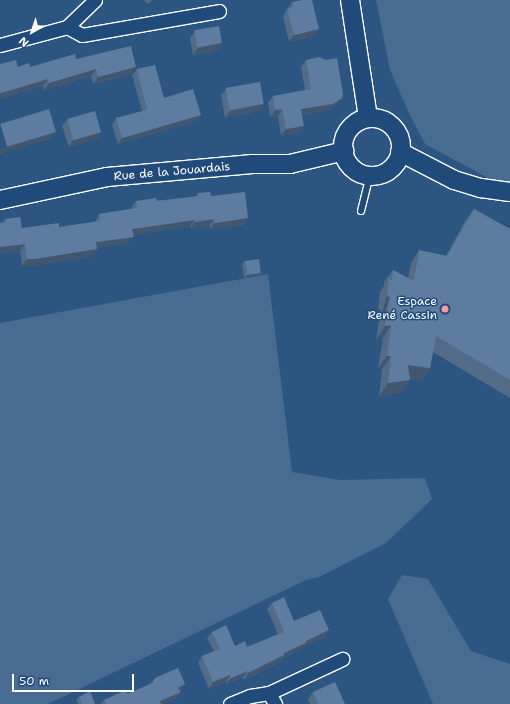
<!DOCTYPE html>
<html>
<head>
<meta charset="utf-8">
<style>
	body { margin:0 }
	#map { position:relative; width:510px; height:704px; overflow:hidden; background:#2c5582; font-family:"Shantell Sans",sans-serif }
	div>[style] { position:absolute }
	.green>* { inset:0; background:#486b92 }
	.roads { filter:drop-shadow(1px 0 #fff) drop-shadow(-1px 0 #fff) drop-shadow(0 1px #fff) drop-shadow(0 -1px #fff) }
	.lane>* { height:6px; margin:-3px; padding:0 3px; transform-origin:3px; border-radius:3px; background:#1f4a7a }
	.street>* { height:13px; margin:-6.5px; padding:0 6.5px; transform-origin:6.5px; border-radius:6.5px; background:#1f4a7a }
	.secondary>* { height:18px; margin:-9px; padding:0 9px; transform-origin:9px; border-radius:9px; background:#1f4a7a }
	.secondary>.ring { margin:-9px; padding:0; box-sizing:content-box; background:none; border:18px solid #1f4a7a; border-radius:50% }
	.wall>* { inset:0; background:#516b89 }
	.shaded-wall>* { inset:0; background:#42576f; transform-origin:0 0 }
	.building>* { inset:0; background:#5e7c9f; transform-origin:0 0 }
	.dots>* { width:11px; height:11px; translate:-50% -50%; box-sizing:border-box; border:2px solid #1f4a7a; border-radius:50% }
	span { translate:-50% -50%; white-space:nowrap; text-align:center; line-height:1.15; -webkit-text-stroke:3px #1f4a7a; paint-order:stroke }
	.street-label { font-size:12px; color:#fff }
	.poi-label { font-size:12px; color:#fff }
	.right { translate:-100% -50%; text-align:right }
	.north { position:absolute; left:12px; top:12px; width:40px; height:40px; -webkit-text-stroke:3px #1f4a7a; paint-order:stroke; rotate:220deg; font-size:11px; font-weight:700; line-height:16px; text-align:center; color:#fff }
	.north::after { content:''; display:block; margin:auto; width:14px; height:18px; background:#fff; clip-path:polygon(50% 0,100% 100%,50% 72%,0 100%) }
	.scale { position:absolute; left:12px; top:674px; width:122px; height:18px; box-sizing:border-box; border:2px solid #fff; border-top:0; padding-left:5px; font-size:12px; line-height:14px; white-space:nowrap; color:#fff; -webkit-text-stroke:3px #1f4a7a; paint-order:stroke }
</style>
</head>
<body>
<div id="map">
	<div class="green">
		<i style="clip-path:polygon(376px 0,510px 0,510px 182px,490px 179px,425px 144px,410px 115px,390px 70px)"></i>
		<i style="clip-path:polygon(268px 274px,292px 472px,339px 480px,425px 478px,432px 499px,386px 543px,319px 577px,306px 580px,48px 704px,0 704px,0 323px)"></i>
		<i style="clip-path:polygon(402px 575px,428px 579px,471px 651px,510px 664px,510px 704px,433px 704px,388px 599px)"></i>
	</div>
	<div class="roads">
		<div class="lane">
			<i style="left:361px;top:211px;width:37px;rotate:-76deg"></i>
		</div>
		<div class="street">
			<i style="left:67px;top:27px;width:17px;rotate:28deg"></i>
			<i style="left:82px;top:35px;width:139px;rotate:-9.9deg"></i>
			<i style="left:0;top:45px;width:69px;rotate:-15deg"></i>
			<i style="left:67px;top:27px;width:39px;rotate:-44deg"></i>
			<i style="left:269px;top:693px;width:13px;rotate:61deg"></i>
			<i style="left:230px;top:704px;width:22px;rotate:-22deg"></i>
			<i style="left:250px;top:696px;width:19px;rotate:-9deg"></i>
			<i style="left:269px;top:693px;width:81px;rotate:-25deg"></i>
		</div>
		<div class="secondary">
			<i style="left:350px;top:0;width:119px;rotate:81.3deg"></i>
			<i class="ring" style="left:343px;top:118px;width:40px;height:40px"></i>
			<i style="left:400px;top:152px;width:61px;rotate:27.4deg"></i>
			<i style="left:454px;top:180px;width:28px;rotate:17deg"></i>
			<i style="left:481px;top:188px;width:29px;rotate:8deg"></i>
			<i style="left:0;top:200px;width:109px;rotate:-12.1deg"></i>
			<i style="left:107px;top:177px;width:146px;rotate:-5.1deg"></i>
			<i style="left:252px;top:164px;width:38px"></i>
			<i style="left:290px;top:164px;width:56px;rotate:-13.5deg"></i>
		</div>
	</div>
	<div class="wall">
		<i style="clip-path:polygon(143px 0,152px 0,148px 4px)"></i>
		<i style="clip-path:polygon(292px 2px,314px 36px,289px 42px,283px 16px)"></i>
		<i style="clip-path:polygon(195px 31px,222px 43px,217px 50px,193px 55px,190px 38px)"></i>
		<i style="clip-path:polygon(76px 59px,132px 74px,93px 84px,91px 76px,44px 90px,43px 86px,0 99px,0 64px,18px 67px,30px 67px)"></i>
		<i style="clip-path:polygon(306px 60px,342px 98px,337px 104px,328px 110px,302px 115px,299px 132px,281px 136px,278px 116px,270px 117px,268px 103px,273px 96px,305px 90px,301px 67px)"></i>
		<i style="clip-path:polygon(137px 69px,164px 98px,201px 115px,196px 121px,118px 144px,112px 125px,116px 118px,142px 111px,132px 75px)"></i>
		<i style="clip-path:polygon(226px 89px,264px 104px,259px 111px,225px 118px,221px 95px)"></i>
		<i style="clip-path:polygon(67px 120px,97px 139px,69px 147px,62px 126px)"></i>
		<i style="clip-path:polygon(198px 193px,211px 196px,244px 225px,210px 229px,209px 226px,191px 228px,190px 226px,133px 235px,129px 243px,97px 248px,93px 256px,30px 266px,22px 266px,20px 251px,0 253px,0 223px,3px 222px,5px 219px,22px 228px,59px 227px,95px 222px,99px 214px,131px 209px,131px 208px,136px 201px,166px 200px,195px 197px)"></i>
		<i style="clip-path:polygon(474px 209px,510px 229px,510px 398px,433px 352px,430px 368px,422px 380px,410px 379px,401px 392px,379px 396px,382px 369px,378px 368px,383px 338px,376px 339px,381px 310px,378px 309px,380px 291px,384px 286px,384px 282px,393px 270px,408px 278px,411px 263px,419px 250px,446px 256px,465px 221px)"></i>
		<i style="clip-path:polygon(245px 261px,261px 273px,258px 276px,244px 278px,242px 264px)"></i>
		<i style="clip-path:polygon(272px 603px,294px 621px,325px 637px,304px 646px,302px 649px,283px 658px,280px 662px,244px 680px,243px 677px,226px 684px,226px 682px,209px 689px,198px 663px,202px 656px,214px 651px,207px 638px,212px 632px,235px 646px,247px 647px,278px 634px,267px 609px)"></i>
		<i style="clip-path:polygon(155px 678px,180px 691px,176px 698px,163px 704px,101px 704px,104px 700px,127px 694px,150px 684px)"></i>
		<i style="clip-path:polygon(313px 692px,345px 704px,310px 704px,308px 699px)"></i>
		<i style="clip-path:polygon(79px 697px,95px 704px,78px 704px,76px 700px)"></i>
	</div>
	<div class="shaded-wall">
		<i style="clip-path:polygon(319px 29px,314px 36px,289px 42px,294px 35px)"></i>
		<i style="clip-path:polygon(222px 43px,217px 50px,193px 55px,198px 48px)"></i>
		<i style="clip-path:polygon(136px 67px,132px 74px,93px 84px,98px 77px)"></i>
		<i style="clip-path:polygon(96px 69px,91px 76px,44px 90px,49px 83px)"></i>
		<i style="clip-path:polygon(48px 79px,43px 86px,0 99px,0 95px,1px 93px)"></i>
		<i style="clip-path:polygon(342px 98px,337px 104px,328px 110px,296px 116px,301px 109px)"></i>
		<i style="clip-path:polygon(264px 104px,259px 111px,225px 118px,230px 111px)"></i>
		<i style="clip-path:polygon(282px 109px,278px 116px,270px 117px,275px 110px)"></i>
		<i style="clip-path:polygon(201px 115px,196px 121px,118px 144px,122px 138px)"></i>
		<i style="clip-path:polygon(304px 126px,299px 132px,281px 136px,286px 129px)"></i>
		<i style="clip-path:polygon(56px 132px,51px 139px,0 154px,0 149px)"></i>
		<i style="clip-path:polygon(101px 132px,97px 139px,69px 147px,73px 140px)"></i>
		<i style="clip-path:polygon(248px 218px,244px 225px,210px 229px,215px 223px)"></i>
		<i style="clip-path:polygon(214px 219px,209px 226px,191px 228px,195px 222px)"></i>
		<i style="clip-path:polygon(195px 220px,190px 226px,128px 236px,132px 229px)"></i>
		<i style="clip-path:polygon(134px 237px,129px 243px,91px 249px,96px 242px)"></i>
		<i style="clip-path:polygon(25px 244px,20px 251px,0 253px,0 247px)"></i>
		<i style="clip-path:polygon(97px 249px,93px 256px,30px 266px,22px 266px,27px 259px)"></i>
		<i style="clip-path:polygon(261px 273px,258px 276px,244px 278px,247px 275px)"></i>
		<i style="left:387px;top:296px;width:3px;height:16px;rotate:18deg"></i>
		<i style="clip-path:polygon(391px 325px,383px 338px,376px 339px,385px 326px)"></i>
		<i style="clip-path:polygon(387px 356px,391px 356px,382px 369px,378px 368px)"></i>
		<i style="clip-path:polygon(408px 365px,430px 368px,422px 380px,399px 378px)"></i>
		<i style="clip-path:polygon(410px 380px,401px 392px,379px 396px,388px 383px)"></i>
		<i style="clip-path:polygon(329px 630px,325px 637px,304px 646px,302px 649px,283px 658px,280px 662px,244px 680px,248px 673px,306px 641px)"></i>
		<i style="clip-path:polygon(248px 671px,243px 677px,226px 684px,231px 678px)"></i>
		<i style="clip-path:polygon(230px 675px,226px 682px,209px 689px,213px 682px)"></i>
		<i style="clip-path:polygon(185px 684px,181px 691px,174px 694px,178px 688px)"></i>
		<i style="clip-path:polygon(181px 692px,176px 698px,163px 704px,158px 704px,160px 701px)"></i>
	</div>
	<div class="building">
		<i style="clip-path:polygon(302px 0,312px 0,319px 29px,294px 35px,287px 9px,293px 7px,292px 2px)"></i>
		<i style="left:219px;top:26px;width:17px;height:25px;rotate:80deg"></i>
		<i style="clip-path:polygon(131px 46px,136px 67px,98px 77px,96px 69px,49px 83px,48px 79px,1px 93px,0 89px,0 64px,16px 60px,18px 67px,29px 63px,30px 67px,75px 54px,76px 59px)"></i>
		<i style="clip-path:polygon(319px 57px,326px 60px,337px 58px,343px 94px,342px 98px,333px 104px,301px 109px,304px 126px,286px 129px,282px 109px,275px 110px,273px 96px,311px 89px,306px 60px)"></i>
		<i style="clip-path:polygon(155px 65px,164px 98px,193px 89px,201px 115px,122px 138px,116px 118px,147px 110px,137px 69px)"></i>
		<i style="left:260px;top:82px;width:22px;height:35px;rotate:80deg"></i>
		<i style="left:49px;top:109px;width:24px;height:51px;rotate:73deg"></i>
		<i style="left:95px;top:111px;width:22px;height:29px;rotate:74deg"></i>
		<i style="clip-path:polygon(210px 192px,211px 196px,245px 192px,248px 218px,215px 223px,214px 219px,195px 222px,195px 220px,132px 229px,134px 237px,96px 242px,97px 249px,35px 259px,27px 259px,25px 244px,0 247px,0 223px,6px 222px,5px 219px,20px 217px,22px 228px,59px 223px,59px 227px,100px 221px,99px 214px,137px 208px,136px 201px,156px 198px,157px 201px,166px 200px,198px 196px,198px 193px)"></i>
		<i style="clip-path:polygon(474px 209px,510px 229px,510px 380px,436px 336px,430px 368px,408px 365px,410px 380px,388px 383px,391px 356px,387px 356px,391px 325px,385px 326px,390px 297px,387px 296px,389px 279px,392px 280px,393px 270px,414px 281px,419px 250px,447px 256px)"></i>
		<i style="left:259px;top:259px;width:14px;height:14px;rotate:82deg"></i>
		<i style="clip-path:polygon(284px 597px,294px 621px,320px 610px,329px 630px,306px 641px,306px 643px,284px 653px,284px 655px,248px 673px,248px 671px,231px 678px,230px 675px,213px 682px,202px 656px,220px 649px,212px 632px,226px 625px,235px 646px,245px 641px,247px 647px,284px 632px,272px 603px)"></i>
		<i style="clip-path:polygon(178px 668px,185px 684px,178px 688px,181px 692px,160px 701px,161px 704px,107px 704px,104px 700px,126px 690px,127px 694px,153px 683px,155px 678px)"></i>
		<i style="clip-path:polygon(335px 682px,345px 704px,318px 704px,313px 692px)"></i>
		<i style="clip-path:polygon(90px 691px,95px 704px,82px 704px,79px 697px)"></i>
	</div>
	<div class="dots">
		<i style="left:445px;top:309px;background:#ff9aa2"></i>
	</div>
	<div class="street-label">
		<span style="left:172px;top:172px;rotate:-5deg">Rue de la Jouardais</span>
	</div>
	<div class="poi-label">
		<span class="right" style="left:437px;top:309px">Espace<br>René Cassin</span>
	</div>
	<div class="north">N</div>
	<div class="scale">50 m</div>
</div>
</body>
</html>
